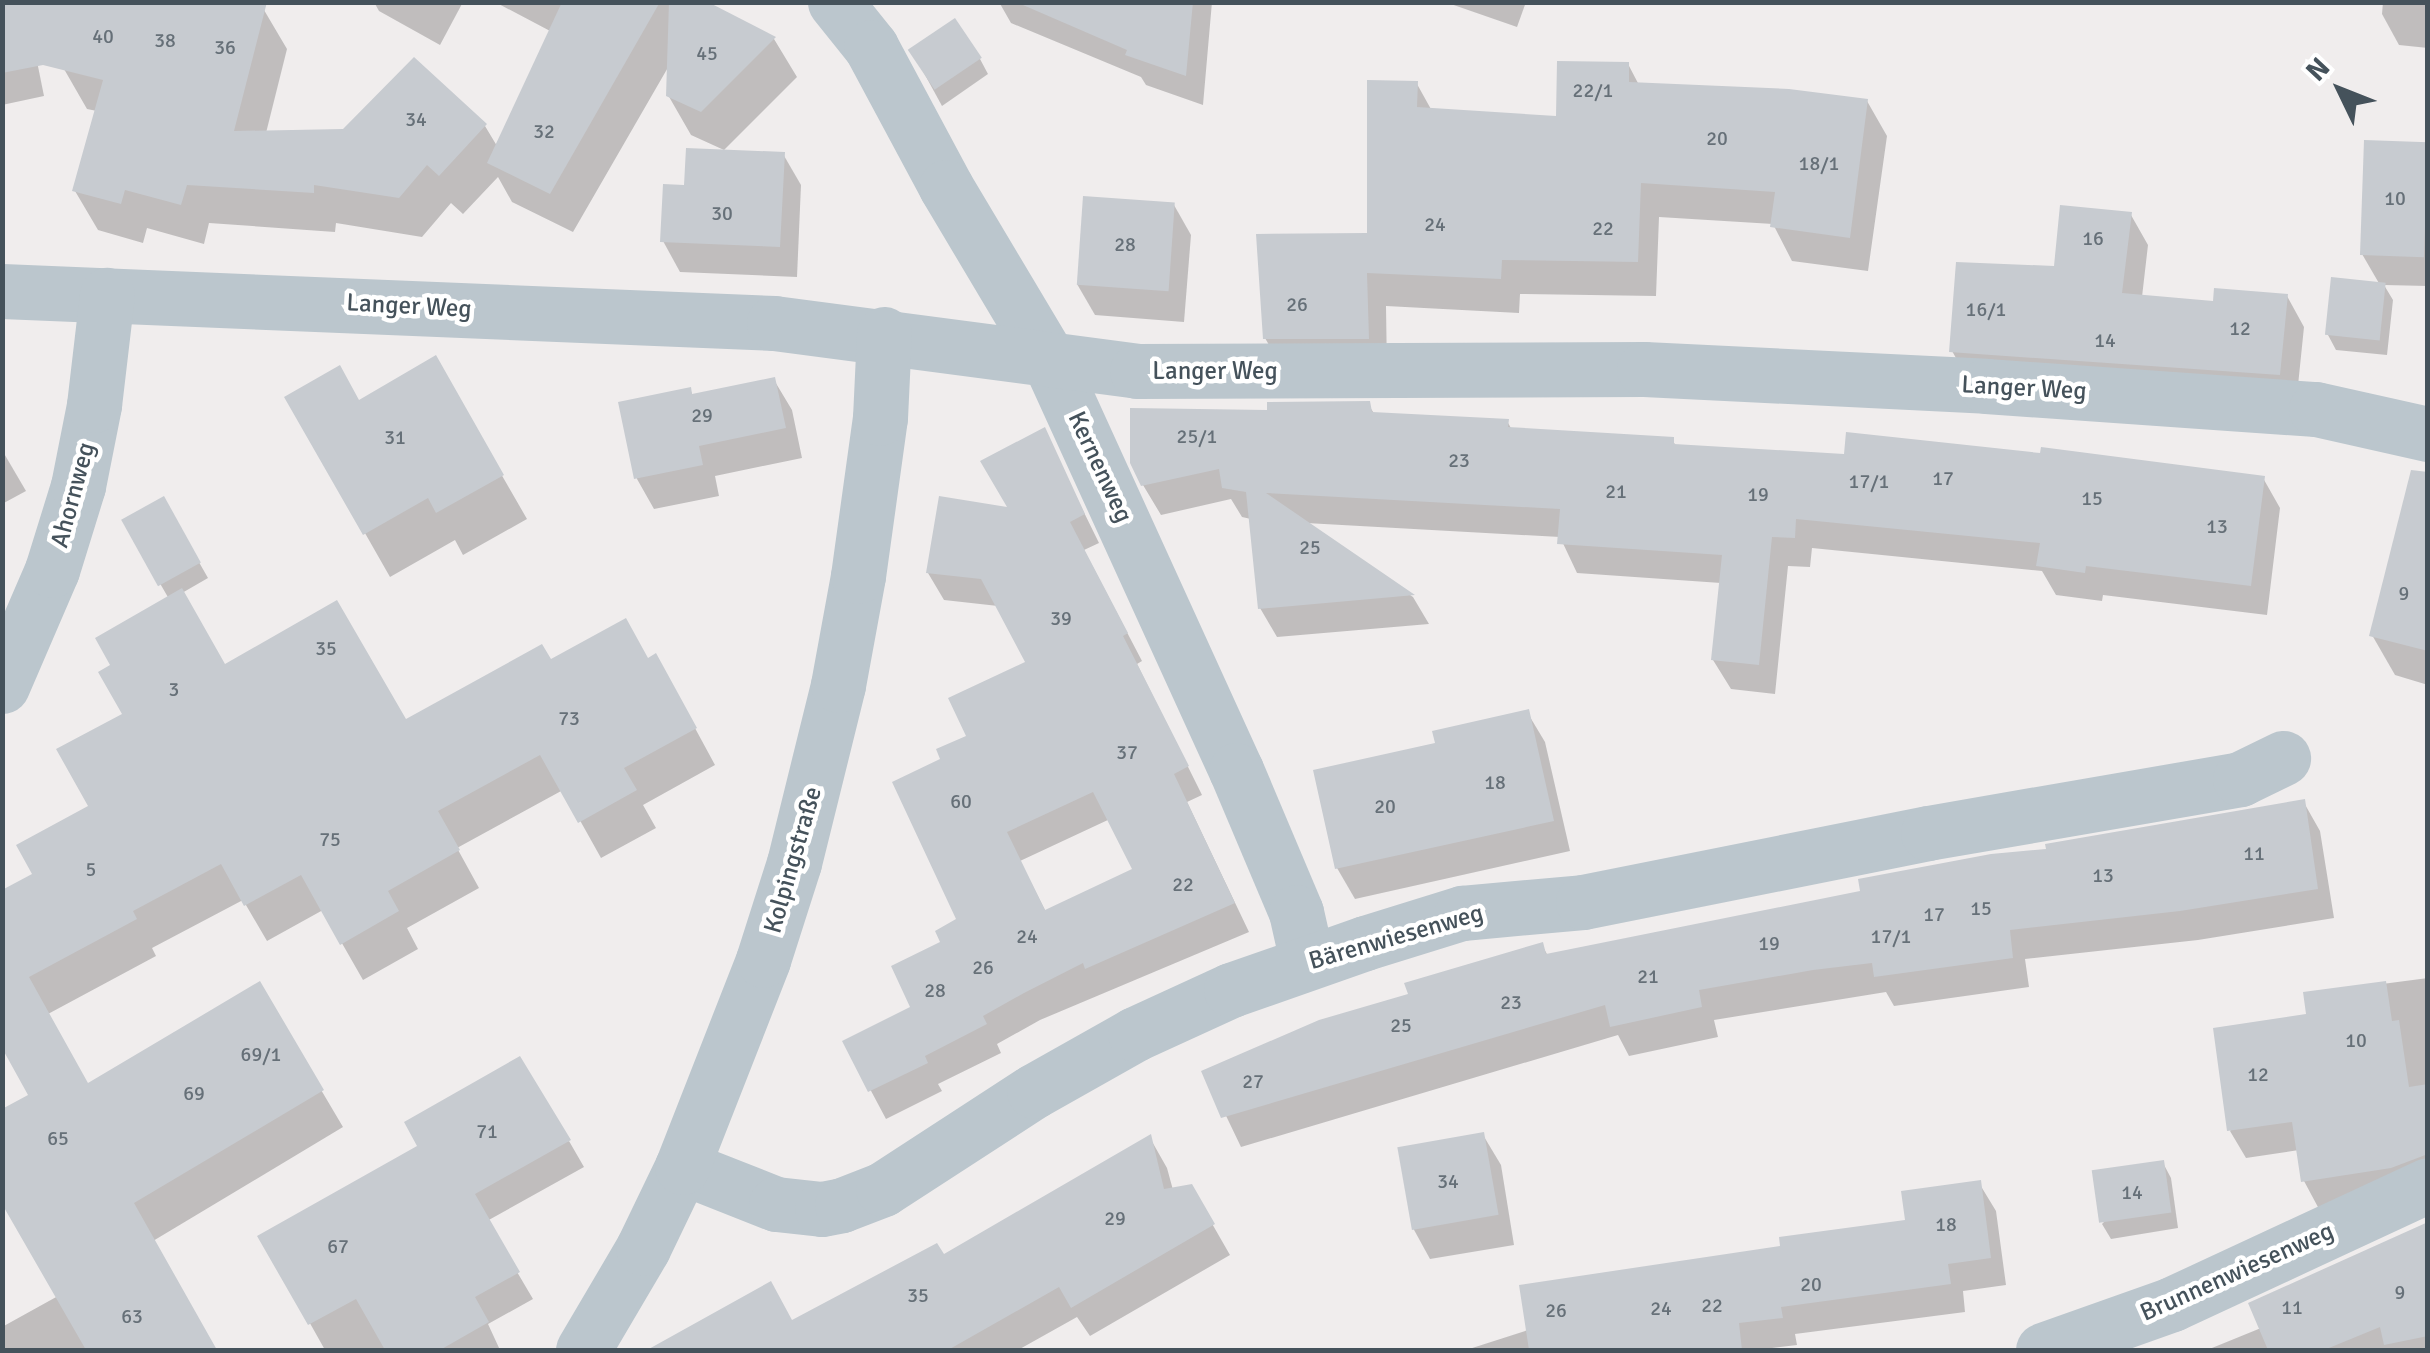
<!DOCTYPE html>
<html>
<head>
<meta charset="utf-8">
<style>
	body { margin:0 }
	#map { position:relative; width:2430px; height:1353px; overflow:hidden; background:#f0eded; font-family:Signika,sans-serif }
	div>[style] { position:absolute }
	.shadow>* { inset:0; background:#0003 }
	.building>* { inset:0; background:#c7cbd0; transform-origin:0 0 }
	.minor>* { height:55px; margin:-27.5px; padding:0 27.5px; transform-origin:27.5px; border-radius:27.5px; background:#bbc6cd }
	span { translate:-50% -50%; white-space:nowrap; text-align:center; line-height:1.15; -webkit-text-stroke:9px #fff; paint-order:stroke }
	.number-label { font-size:20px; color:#667078 }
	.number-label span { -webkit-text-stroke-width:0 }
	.street-label { font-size:25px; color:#45525b }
	.frame { position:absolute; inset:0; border:5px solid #45525b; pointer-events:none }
	.north { position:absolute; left:2290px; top:40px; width:100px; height:100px; -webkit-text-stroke:8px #fff; paint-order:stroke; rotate:313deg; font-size:28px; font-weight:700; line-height:40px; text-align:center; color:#45525b }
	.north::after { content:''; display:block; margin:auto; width:35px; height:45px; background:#45525b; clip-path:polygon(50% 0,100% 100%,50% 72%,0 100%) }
</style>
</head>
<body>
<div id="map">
	<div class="shadow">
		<i style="clip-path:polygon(2px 2px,25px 2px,44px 96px,2px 105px)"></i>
		<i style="clip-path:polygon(374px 2px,463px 2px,440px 45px,379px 11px)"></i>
		<i style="clip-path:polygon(495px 2px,702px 2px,774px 39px,797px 77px,724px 150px,691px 135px,668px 95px,670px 64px,573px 232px,512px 202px,498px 177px,463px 214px,451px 203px,422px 237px,336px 223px,335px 232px,209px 223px,204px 244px,147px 228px,143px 243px,98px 230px,75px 191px,97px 111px,87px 109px,64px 69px,264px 10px,287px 49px,266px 133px,344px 131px,414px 61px,485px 126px,497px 146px,552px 32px)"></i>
		<i style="clip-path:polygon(999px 2px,1212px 2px,1203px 105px,1146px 85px,1141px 77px,1011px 23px)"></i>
		<i style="clip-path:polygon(1445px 2px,1526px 2px,1517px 27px)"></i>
		<i style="clip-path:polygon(2383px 2px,2428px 2px,2428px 48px,2399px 45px,2382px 14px)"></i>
		<i style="clip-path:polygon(912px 51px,980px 59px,988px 74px,942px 106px)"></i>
		<i style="clip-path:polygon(1628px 64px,1639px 85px,1867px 101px,1887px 136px,1868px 271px,1792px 261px,1773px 224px,1659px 217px,1656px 296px,1520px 294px,1519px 313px,1386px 306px,1387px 372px,1285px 373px,1265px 338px,1369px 235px,1417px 84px,1432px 111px,1559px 119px)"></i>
		<i style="clip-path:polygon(2428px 144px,2428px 286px,2384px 285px,2393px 300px,2387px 355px,2336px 350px,2328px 335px,2380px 285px,2362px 254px)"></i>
		<i style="clip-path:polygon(783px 154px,801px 185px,797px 277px,680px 272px,663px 241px,686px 187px)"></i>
		<i style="clip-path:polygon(1174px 205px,1191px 235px,1184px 322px,1095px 315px,1077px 284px)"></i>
		<i style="clip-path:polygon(2131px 215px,2148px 245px,2142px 297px,2215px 304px,2287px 296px,2304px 327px,2296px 405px,1969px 381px,1952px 351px)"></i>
		<i style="clip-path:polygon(435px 359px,527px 519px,463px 555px,455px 540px,390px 577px,288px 398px,359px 403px)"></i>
		<i style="clip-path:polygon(774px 380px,792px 410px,802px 458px,715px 476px,719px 496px,654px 509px,637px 479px,621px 404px,690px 389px,693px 396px)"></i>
		<i style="clip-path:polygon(1368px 404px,1375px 415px,1507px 421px,1512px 430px,1672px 440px,1677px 447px,2263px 478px,2280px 508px,2267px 615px,2103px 595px,2102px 601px,2056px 595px,2042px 571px,1812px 548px,1810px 567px,1788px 566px,1775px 694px,1731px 689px,1713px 660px,1721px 583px,1577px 573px,1560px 537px,1306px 523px,1413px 597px,1429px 624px,1277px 637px,1260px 608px,1251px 519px,1242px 517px,1231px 499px,1161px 515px,1143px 485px,1270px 412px)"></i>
		<i style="clip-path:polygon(evenodd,1044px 431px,1099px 543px,1084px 550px,1142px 661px,1137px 664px,1202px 795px,1187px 802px,1249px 932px,1040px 1020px,997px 1044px,1001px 1053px,938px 1084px,942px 1091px,886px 1119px,845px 1042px,914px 1008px,959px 920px,943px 760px,969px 737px,1028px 663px,998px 606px,944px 600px,928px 573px,1012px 511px,1044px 431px,1110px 819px,1136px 870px,1046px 912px,1020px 861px,1110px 819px)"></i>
		<i style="clip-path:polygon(2px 450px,26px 491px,2px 504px)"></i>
		<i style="clip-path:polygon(163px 499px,208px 578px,182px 593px,224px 667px,405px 722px,550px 662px,648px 660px,676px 693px,715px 765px,643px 805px,656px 828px,601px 858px,563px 790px,457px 848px,479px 888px,407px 928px,418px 949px,363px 980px,323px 910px,267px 941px,243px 900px,152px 948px,156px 956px,48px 1014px,88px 1086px,259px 985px,343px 1127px,153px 1241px,214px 1350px,2px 1350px,2px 1327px,58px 1296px,32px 1096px,2px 1043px,35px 875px,91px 807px,125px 715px,114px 666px,169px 599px,124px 521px)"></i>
		<i style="clip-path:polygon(2428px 553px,2428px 685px,2395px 675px,2372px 635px)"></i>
		<i style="clip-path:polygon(1527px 712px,1545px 742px,1570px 851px,1355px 899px,1337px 868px,1438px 745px)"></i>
		<i style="clip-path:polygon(2303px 801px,2320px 831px,2334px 918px,2198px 940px,2025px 959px,2029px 987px,1894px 1006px,1886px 992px,1714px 1020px,1718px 1037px,1629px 1056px,1618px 1035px,1241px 1147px,1205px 1072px,1542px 945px,1548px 956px)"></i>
		<i style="clip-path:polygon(2428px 978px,2428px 1187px,2319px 1209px,2304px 1181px,2299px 1150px,2246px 1158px,2230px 1131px,2309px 1017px,2306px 994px)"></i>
		<i style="clip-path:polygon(1483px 1135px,1501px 1165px,1514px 1245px,1430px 1259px,1413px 1228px)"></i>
		<i style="clip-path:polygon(1150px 1138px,1167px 1168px,1173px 1190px,1191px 1187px,1230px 1255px,1090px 1336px,1077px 1317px,1018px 1350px,684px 1350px,677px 1337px,792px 1323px,943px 1258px)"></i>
		<i style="clip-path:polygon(569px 1141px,584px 1167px,487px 1221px,533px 1299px,488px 1324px,500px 1350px,325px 1350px,261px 1236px)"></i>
		<i style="clip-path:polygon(2163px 1163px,2171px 1178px,2178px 1228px,2111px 1239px,2102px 1224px)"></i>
		<i style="clip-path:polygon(1979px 1183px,1996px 1211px,2006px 1285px,1963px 1291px,1965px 1312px,1795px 1334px,1797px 1345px,1756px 1350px,1466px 1350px,1783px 1248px,1908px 1222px)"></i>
		<i style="clip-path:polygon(2428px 1224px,2428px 1350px,2207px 1350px,2261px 1328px)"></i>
	</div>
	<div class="building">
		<i style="clip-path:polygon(2px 2px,267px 2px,234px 131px,343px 129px,414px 57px,487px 124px,439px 176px,427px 165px,399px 198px,314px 185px,314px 193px,187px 185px,181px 205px,125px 190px,121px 204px,72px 191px,103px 80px,43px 65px,2px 73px)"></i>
		<i style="clip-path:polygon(562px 2px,660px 2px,550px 194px,487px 163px)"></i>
		<i style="clip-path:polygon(669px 2px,708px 2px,776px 37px,701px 112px,666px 96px)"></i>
		<i style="clip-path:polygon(1016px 2px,1193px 2px,1186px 76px,1125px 55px,1127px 50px)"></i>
		<i style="left:955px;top:18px;width:48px;height:57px;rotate:56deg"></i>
		<i style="clip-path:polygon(1557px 61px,1629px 62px,1629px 82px,1789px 89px,1868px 99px,1850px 238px,1770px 227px,1775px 192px,1641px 183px,1638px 262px,1502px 260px,1501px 279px,1367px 273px,1369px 339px,1263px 339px,1256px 234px,1367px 233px,1367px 80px,1418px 81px,1417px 107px,1556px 116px)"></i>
		<i style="left:2364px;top:140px;width:64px;height:115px;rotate:2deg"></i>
		<i style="clip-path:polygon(686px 148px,785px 152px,780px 247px,660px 242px,663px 184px,684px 185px)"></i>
		<i style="left:1083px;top:196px;width:92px;height:89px;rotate:4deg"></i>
		<i style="clip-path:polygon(2060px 205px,2132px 212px,2122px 293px,2213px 301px,2214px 288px,2288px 294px,2280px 375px,1949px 352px,1956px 262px,2054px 266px)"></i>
		<i style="left:2331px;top:277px;width:55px;height:58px;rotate:6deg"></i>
		<i style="clip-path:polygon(436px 355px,504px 475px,436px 513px,428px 498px,363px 535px,284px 397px,340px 365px,359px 400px)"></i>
		<i style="clip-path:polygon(775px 377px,786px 428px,699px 446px,703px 465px,634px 479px,618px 402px,691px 387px,692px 394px)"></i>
		<i style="clip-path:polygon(1370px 401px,1372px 412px,1509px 419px,1508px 427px,1674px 437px,1674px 444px,1844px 454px,1846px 432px,2040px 453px,2041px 447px,2265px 476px,2251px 586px,2086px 566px,2085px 573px,2036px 566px,2040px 543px,1796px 519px,1795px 538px,1772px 537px,1759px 665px,1711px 660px,1722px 555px,1557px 544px,1560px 509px,1266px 493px,1415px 595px,1258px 609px,1246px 492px,1222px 488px,1219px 469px,1141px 486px,1130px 463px,1130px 408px,1267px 410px,1267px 402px)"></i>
		<i style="clip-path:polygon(evenodd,1045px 427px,1085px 514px,1070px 522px,1128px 633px,1123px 636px,1189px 766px,1174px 774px,1235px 903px,1085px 969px,1083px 963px,1024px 993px,983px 1016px,987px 1024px,925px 1056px,928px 1063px,868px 1092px,842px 1041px,910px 1007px,891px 966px,940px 942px,935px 931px,956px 919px,892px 782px,940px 759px,936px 749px,966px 736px,948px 698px,1025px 662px,981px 579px,926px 573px,939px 496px,1007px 507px,980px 461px,1045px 427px,1093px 792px,1132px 869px,1045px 910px,1007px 832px,1093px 792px)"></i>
		<i style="clip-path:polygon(2411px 470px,2428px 472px,2428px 651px,2369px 636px)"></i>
		<i style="left:164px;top:496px;width:76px;height:49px;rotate:61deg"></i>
		<i style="clip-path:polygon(182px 588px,225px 664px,337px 600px,406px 719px,542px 644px,551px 659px,626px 618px,648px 658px,656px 653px,697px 728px,624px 768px,637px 790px,578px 823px,540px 755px,438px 811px,460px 850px,388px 891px,399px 911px,340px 945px,301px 875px,244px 906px,221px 864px,133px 911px,137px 919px,29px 977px,88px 1083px,260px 981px,324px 1090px,134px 1203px,217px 1350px,86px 1350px,2px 1204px,2px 1109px,28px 1095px,2px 1048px,2px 890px,32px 874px,16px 845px,88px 806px,56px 749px,122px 714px,98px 672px,110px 665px,95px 638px)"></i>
		<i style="clip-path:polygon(1529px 709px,1554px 821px,1335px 869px,1313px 770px,1435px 743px,1432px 731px)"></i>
		<i style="clip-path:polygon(2305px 799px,2318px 889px,2180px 911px,2010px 930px,2013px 958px,1874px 977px,1872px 963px,1813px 970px,1699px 990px,1702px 1007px,1610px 1027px,1605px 1005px,1221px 1118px,1201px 1071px,1319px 1020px,1408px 994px,1404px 983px,1543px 942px,1546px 954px,1860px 891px,1858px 879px,1991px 854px,2046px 849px,2045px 844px)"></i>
		<i style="clip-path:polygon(2386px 981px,2392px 1021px,2399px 1020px,2409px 1087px,2428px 1084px,2428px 1154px,2391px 1168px,2301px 1182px,2292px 1122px,2227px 1131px,2213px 1028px,2306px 1014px,2303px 992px)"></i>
		<i style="clip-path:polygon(520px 1056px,571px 1140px,475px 1194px,520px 1272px,475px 1297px,489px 1322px,440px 1350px,385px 1350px,356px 1299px,308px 1325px,257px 1236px,417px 1146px,404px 1122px)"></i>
		<i style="left:1484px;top:1132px;width:84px;height:88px;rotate:80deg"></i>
		<i style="clip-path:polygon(1151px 1134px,1164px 1189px,1192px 1184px,1215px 1224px,1071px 1308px,1059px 1287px,948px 1350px,647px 1350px,771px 1281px,792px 1320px,937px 1243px,944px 1254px)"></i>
		<i style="left:2164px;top:1160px;width:53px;height:73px;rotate:82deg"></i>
		<i style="clip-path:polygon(1981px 1180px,1991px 1258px,1948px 1264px,1951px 1284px,1781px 1307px,1783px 1318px,1739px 1323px,1742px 1350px,1529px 1350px,1519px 1285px,1780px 1246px,1779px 1237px,1905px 1220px,1901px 1191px)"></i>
		<i style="clip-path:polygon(2428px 1222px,2428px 1336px,2384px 1345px,2380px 1327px,2324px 1350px,2268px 1350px,2248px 1303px)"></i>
	</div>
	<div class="minor">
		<i style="left:835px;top:2px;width:58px;rotate:51.3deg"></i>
		<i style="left:871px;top:47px;width:159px;rotate:61.8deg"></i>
		<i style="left:946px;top:187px;width:201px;rotate:59.2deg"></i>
		<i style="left:1049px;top:360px;width:451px;rotate:65.5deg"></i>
		<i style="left:1236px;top:770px;width:154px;rotate:67.1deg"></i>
		<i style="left:1296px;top:912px;width:50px;rotate:77.3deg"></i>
		<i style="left:2px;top:291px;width:773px;rotate:2.37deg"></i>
		<i style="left:774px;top:323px;width:366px;rotate:7.5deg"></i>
		<i style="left:1137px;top:371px;width:507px;rotate:-0.23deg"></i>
		<i style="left:1644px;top:369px;width:342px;rotate:2.8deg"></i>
		<i style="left:1986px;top:386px;width:331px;rotate:4deg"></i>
		<i style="left:2316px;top:409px;width:115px;rotate:12.6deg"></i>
		<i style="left:2px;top:686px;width:126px;rotate:-66.7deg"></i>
		<i style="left:52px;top:570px;width:88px;rotate:-72.8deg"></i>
		<i style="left:78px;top:486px;width:83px;rotate:-78.8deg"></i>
		<i style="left:94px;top:405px;width:111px;rotate:-83.3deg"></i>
		<i style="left:682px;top:1167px;width:101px;rotate:21.5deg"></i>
		<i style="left:776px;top:1204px;width:46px;rotate:6.2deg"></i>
		<i style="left:822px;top:1209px;width:20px;rotate:-11deg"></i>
		<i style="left:842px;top:1205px;width:44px;rotate:-21.3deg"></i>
		<i style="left:883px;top:1189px;width:180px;rotate:-33deg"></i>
		<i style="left:1034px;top:1091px;width:116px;rotate:-29.4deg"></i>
		<i style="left:1135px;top:1034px;width:106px;rotate:-24.6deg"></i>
		<i style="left:1231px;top:990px;width:142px;rotate:-19.3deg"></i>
		<i style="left:1365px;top:943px;width:102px;rotate:-17.2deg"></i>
		<i style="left:1462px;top:913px;width:121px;rotate:-5.2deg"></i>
		<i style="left:1583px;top:902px;width:352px;rotate:-11.3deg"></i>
		<i style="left:1928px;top:833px;width:317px;rotate:-9.8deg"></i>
		<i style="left:2240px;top:779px;width:48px;rotate:-26deg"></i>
		<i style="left:583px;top:1350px;width:118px;rotate:-59.5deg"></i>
		<i style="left:643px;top:1248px;width:90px;rotate:-64.3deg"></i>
		<i style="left:682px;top:1167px;width:222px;rotate:-68.6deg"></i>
		<i style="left:763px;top:960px;width:102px;rotate:-72.3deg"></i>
		<i style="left:794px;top:863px;width:183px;rotate:-76.1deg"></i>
		<i style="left:838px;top:685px;width:111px;rotate:-79.6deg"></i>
		<i style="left:858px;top:576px;width:160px;rotate:-82.1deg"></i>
		<i style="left:880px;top:418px;width:84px;rotate:-87.3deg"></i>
		<i style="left:2043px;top:1350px;width:137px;rotate:-19.6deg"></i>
		<i style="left:2172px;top:1304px;width:282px;rotate:-24.9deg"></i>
	</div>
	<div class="number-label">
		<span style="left:103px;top:36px">40</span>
		<span style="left:165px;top:40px">38</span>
		<span style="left:225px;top:47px">36</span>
		<span style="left:707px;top:53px">45</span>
		<span style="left:1593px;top:90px">22/1</span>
		<span style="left:416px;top:119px">34</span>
		<span style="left:544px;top:131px">32</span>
		<span style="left:1717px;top:138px">20</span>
		<span style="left:1819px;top:163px">18/1</span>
		<span style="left:2395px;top:198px">10</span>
		<span style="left:722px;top:213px">30</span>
		<span style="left:1435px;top:224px">24</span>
		<span style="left:1603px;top:228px">22</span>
		<span style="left:2093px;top:238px">16</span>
		<span style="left:1125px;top:244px">28</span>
		<span style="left:1297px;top:304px">26</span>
		<span style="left:1986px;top:309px">16/1</span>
		<span style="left:2240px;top:328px">12</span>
		<span style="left:2105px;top:340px">14</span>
		<span style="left:702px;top:415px">29</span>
		<span style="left:1197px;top:436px">25/1</span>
		<span style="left:395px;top:437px">31</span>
		<span style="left:1459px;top:460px">23</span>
		<span style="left:1943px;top:478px">17</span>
		<span style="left:1869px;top:481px">17/1</span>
		<span style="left:1616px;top:491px">21</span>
		<span style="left:1758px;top:494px">19</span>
		<span style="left:2092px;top:498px">15</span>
		<span style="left:2217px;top:526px">13</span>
		<span style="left:1310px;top:547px">25</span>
		<span style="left:2404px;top:593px">9</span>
		<span style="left:1061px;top:618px">39</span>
		<span style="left:326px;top:648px">35</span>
		<span style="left:174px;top:689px">3</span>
		<span style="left:569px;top:718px">73</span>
		<span style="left:1127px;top:752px">37</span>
		<span style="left:1495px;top:782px">18</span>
		<span style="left:961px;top:801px">60</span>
		<span style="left:1385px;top:806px">20</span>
		<span style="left:330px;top:839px">75</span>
		<span style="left:2254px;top:853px">11</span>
		<span style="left:91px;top:869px">5</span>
		<span style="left:2103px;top:875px">13</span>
		<span style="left:1183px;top:884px">22</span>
		<span style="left:1981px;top:908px">15</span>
		<span style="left:1934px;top:914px">17</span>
		<span style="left:1027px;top:936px">24</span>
		<span style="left:1891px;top:936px">17/1</span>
		<span style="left:1769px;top:943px">19</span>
		<span style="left:983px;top:967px">26</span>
		<span style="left:1648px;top:976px">21</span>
		<span style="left:935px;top:990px">28</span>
		<span style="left:1511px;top:1002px">23</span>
		<span style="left:1401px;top:1025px">25</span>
		<span style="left:2356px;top:1040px">10</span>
		<span style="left:261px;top:1054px">69/1</span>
		<span style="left:2258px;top:1074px">12</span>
		<span style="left:1253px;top:1081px">27</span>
		<span style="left:194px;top:1093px">69</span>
		<span style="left:487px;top:1131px">71</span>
		<span style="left:58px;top:1138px">65</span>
		<span style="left:1448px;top:1181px">34</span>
		<span style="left:2132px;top:1192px">14</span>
		<span style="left:1115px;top:1218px">29</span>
		<span style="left:1946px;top:1224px">18</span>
		<span style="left:338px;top:1246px">67</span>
		<span style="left:1811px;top:1284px">20</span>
		<span style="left:2400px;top:1292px">9</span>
		<span style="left:918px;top:1295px">35</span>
		<span style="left:1712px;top:1305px">22</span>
		<span style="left:2292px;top:1307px">11</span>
		<span style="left:1661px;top:1308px">24</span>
		<span style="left:1556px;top:1310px">26</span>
		<span style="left:132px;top:1316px">63</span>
	</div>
	<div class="street-label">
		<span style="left:409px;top:306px;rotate:3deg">Langer Weg</span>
		<span style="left:1215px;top:371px">Langer Weg</span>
		<span style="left:2024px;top:388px;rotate:3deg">Langer Weg</span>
		<span style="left:1100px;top:467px;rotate:65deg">Kernenweg</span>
		<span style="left:73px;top:495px;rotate:-75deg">Ahornweg</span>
		<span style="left:793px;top:860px;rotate:-74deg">Kolpingstraße</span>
		<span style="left:1396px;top:937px;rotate:-16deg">Bärenwiesenweg</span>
		<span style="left:2237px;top:1272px;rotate:-24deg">Brunnenwiesenweg</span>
	</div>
	<div class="frame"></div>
	<div class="north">N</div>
</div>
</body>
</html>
